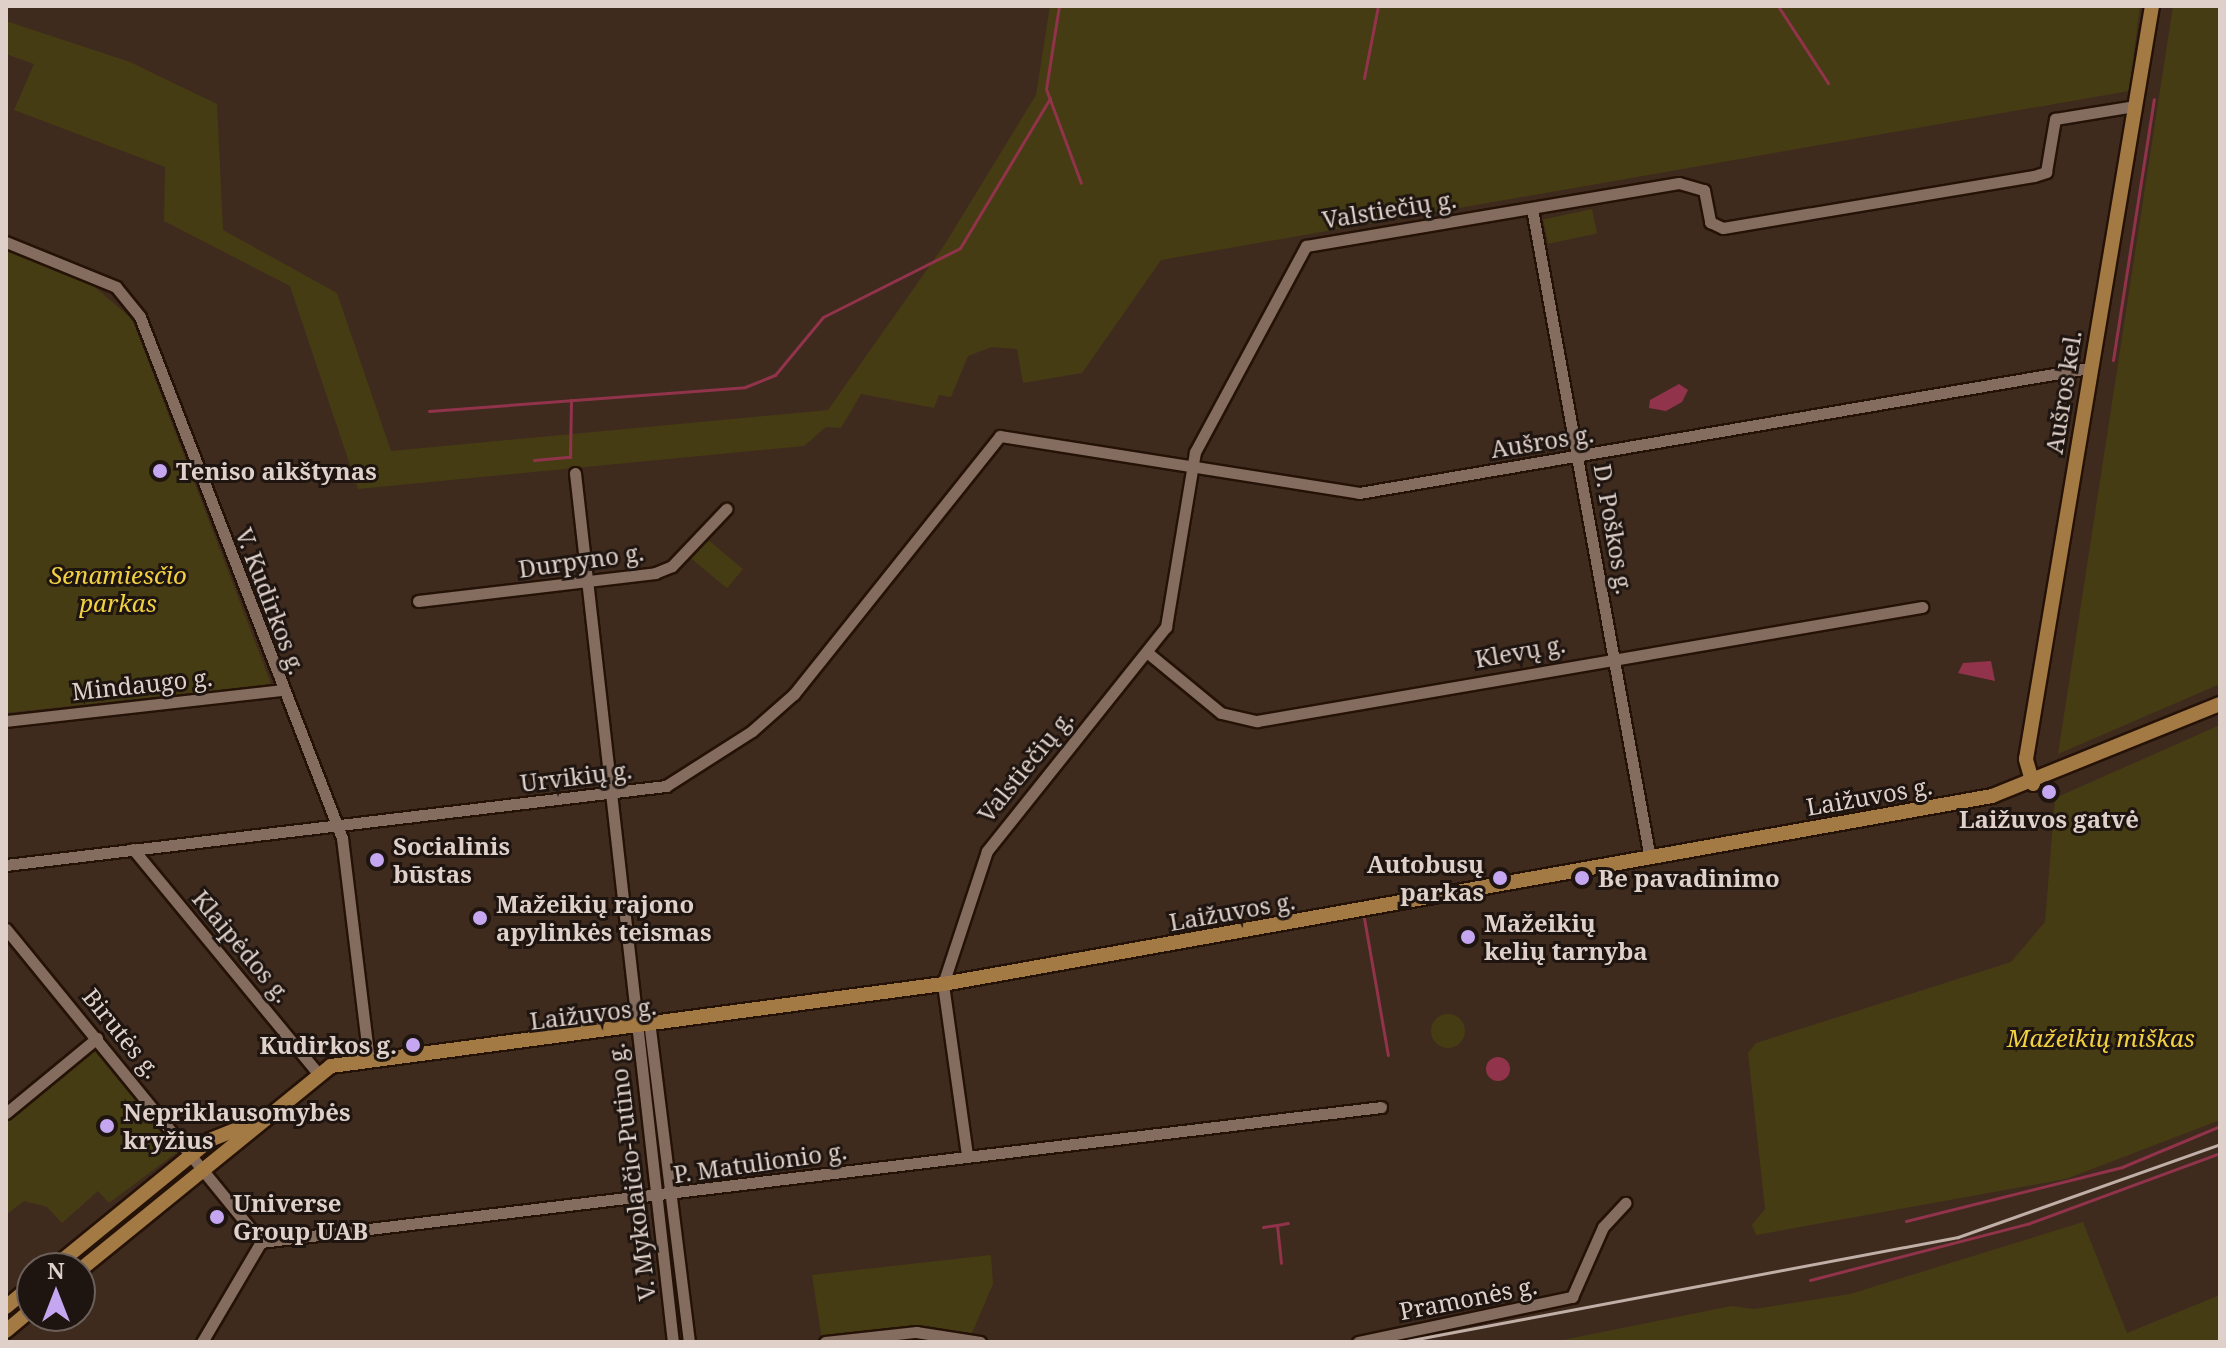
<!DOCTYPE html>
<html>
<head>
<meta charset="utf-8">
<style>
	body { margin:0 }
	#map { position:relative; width:2226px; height:1348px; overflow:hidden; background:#3f2a1e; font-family:"Noto Serif",serif }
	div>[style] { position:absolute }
	.green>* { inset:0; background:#463c13; transform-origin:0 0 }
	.round { border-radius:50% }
	.water>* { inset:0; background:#91334b }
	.stream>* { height:3px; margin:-1.5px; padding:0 1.5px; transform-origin:1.5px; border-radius:1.5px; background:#91334b }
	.roads { filter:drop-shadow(2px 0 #251207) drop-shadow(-2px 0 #251207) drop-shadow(0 2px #251207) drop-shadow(0 -2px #251207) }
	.minor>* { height:11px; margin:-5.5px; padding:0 5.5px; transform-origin:5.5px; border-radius:5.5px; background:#846c5e }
	.major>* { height:14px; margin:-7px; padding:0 7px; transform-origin:7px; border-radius:7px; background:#a47a44 }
	.rail>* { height:3px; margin:-1.5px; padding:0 1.5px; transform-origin:1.5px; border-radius:1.5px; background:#bfafa7 }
	.dots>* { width:22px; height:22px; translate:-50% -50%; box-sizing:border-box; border:4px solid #1f1510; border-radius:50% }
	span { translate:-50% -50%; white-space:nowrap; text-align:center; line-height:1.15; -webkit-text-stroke:6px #1f1510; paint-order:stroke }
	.street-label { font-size:24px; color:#dfd1ca }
	.poi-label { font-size:24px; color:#dfd1ca; font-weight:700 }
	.left { translate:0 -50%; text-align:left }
	.right { translate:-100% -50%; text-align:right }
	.park-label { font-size:24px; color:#f1d142; font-style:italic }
	.frame { position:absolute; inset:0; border:8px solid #dfd1ca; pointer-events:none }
	.north { position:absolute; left:16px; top:1252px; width:80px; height:80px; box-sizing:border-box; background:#1f1510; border:2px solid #6c605a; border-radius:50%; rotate:0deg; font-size:22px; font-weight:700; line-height:32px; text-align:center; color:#dfd1ca }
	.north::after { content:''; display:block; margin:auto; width:28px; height:36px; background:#c5a7f1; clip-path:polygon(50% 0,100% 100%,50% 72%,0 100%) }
</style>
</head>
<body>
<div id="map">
	<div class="green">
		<i style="clip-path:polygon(1050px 6px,2140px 6px,2129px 91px,1161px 260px,1082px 373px,1023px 383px,1017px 349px,992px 347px,968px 356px,951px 397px,939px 395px,934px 408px,861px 394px,841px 428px,826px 427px,804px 446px,358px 489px,290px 286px,164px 221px,165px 167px,14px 110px,34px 64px,6px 54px,6px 21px,130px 62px,217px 104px,223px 230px,337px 293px,391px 451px,828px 410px,945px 244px,1036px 95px)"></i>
		<i style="clip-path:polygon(2173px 6px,2220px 6px,2220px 684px,2058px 754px)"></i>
		<i style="left:1592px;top:209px;width:25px;height:50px;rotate:78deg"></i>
		<i style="clip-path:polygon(6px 249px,89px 282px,132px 319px,271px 684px,6px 713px)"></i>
		<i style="left:707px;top:539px;width:47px;height:25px;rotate:40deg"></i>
		<i style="clip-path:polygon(2220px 725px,2220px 1120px,2066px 1179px,1756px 1235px,1752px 1225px,1765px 1209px,1748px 1053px,1756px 1043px,2011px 962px,2045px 922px,2055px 798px)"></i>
		<i class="round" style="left:1431px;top:1014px;width:34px;height:34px"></i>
		<i style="clip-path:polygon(96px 1050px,180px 1150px,109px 1203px,98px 1191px,62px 1223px,47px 1207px,24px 1201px,6px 1215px,6px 1122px)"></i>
		<i style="left:176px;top:1174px;width:8px;height:148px;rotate:45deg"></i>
		<i style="clip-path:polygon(2083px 1222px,2127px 1333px,2220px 1295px,2220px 1342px,1553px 1342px,1731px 1306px,1754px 1309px,1850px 1294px)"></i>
		<i style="clip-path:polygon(991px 1255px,993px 1284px,972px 1333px,915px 1330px,822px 1340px,812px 1275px)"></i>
	</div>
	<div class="water">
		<i style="clip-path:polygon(1679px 384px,1688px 390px,1682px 402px,1666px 411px,1649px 408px,1650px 400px)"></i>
		<i style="clip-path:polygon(1991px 661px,1995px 681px,1958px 673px,1963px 663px)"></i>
		<i class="round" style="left:1486px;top:1057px;width:24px;height:24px"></i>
	</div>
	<div class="stream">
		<i style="left:1059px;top:6px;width:84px;rotate:98.9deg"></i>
		<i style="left:1046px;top:89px;width:100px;rotate:69.6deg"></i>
		<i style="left:1778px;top:6px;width:92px;rotate:57deg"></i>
		<i style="left:1364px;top:78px;width:73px;rotate:-79deg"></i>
		<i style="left:2113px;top:360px;width:264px;rotate:-81.1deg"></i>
		<i style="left:429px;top:411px;width:317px;rotate:-4.3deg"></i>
		<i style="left:745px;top:387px;width:32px;rotate:-22deg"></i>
		<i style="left:775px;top:375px;width:75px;rotate:-50.4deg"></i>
		<i style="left:823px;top:317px;width:153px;rotate:-26.7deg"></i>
		<i style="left:960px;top:248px;width:175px;rotate:-59deg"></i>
		<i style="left:534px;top:460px;width:36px;rotate:-5deg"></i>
		<i style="left:570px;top:457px;width:57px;rotate:-89deg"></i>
		<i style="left:1364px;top:918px;width:139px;rotate:80.1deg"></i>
		<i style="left:1906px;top:1221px;width:223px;rotate:-14deg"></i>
		<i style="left:2122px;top:1167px;width:106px;rotate:-22.7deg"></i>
		<i style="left:1277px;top:1225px;width:11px;rotate:-10deg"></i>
		<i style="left:1263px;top:1227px;width:14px;rotate:-8deg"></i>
		<i style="left:1277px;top:1225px;width:38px;rotate:84deg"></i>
		<i style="left:1810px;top:1280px;width:224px;rotate:-14.5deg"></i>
		<i style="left:2027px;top:1224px;width:206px;rotate:-20.2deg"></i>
	</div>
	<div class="roads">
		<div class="minor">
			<i style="left:1532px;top:209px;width:660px;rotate:79.7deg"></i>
			<i style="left:6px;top:242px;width:119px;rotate:22.2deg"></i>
			<i style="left:116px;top:287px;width:38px;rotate:51deg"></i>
			<i style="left:140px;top:317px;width:559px;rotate:68.81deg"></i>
			<i style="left:342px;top:838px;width:225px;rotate:83.1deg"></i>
			<i style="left:575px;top:473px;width:875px;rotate:83.57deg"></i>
			<i style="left:418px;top:601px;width:239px;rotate:-6.7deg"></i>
			<i style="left:655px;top:573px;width:18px;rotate:-22deg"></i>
			<i style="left:672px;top:566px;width:79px;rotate:-46.5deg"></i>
			<i style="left:1148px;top:653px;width:94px;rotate:39.4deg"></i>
			<i style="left:1221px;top:713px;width:37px;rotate:13deg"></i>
			<i style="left:1257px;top:721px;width:675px;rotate:-9.73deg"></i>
			<i style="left:6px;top:721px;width:278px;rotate:-6.4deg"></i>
			<i style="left:133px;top:849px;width:289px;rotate:50.5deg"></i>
			<i style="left:6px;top:865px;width:665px;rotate:-6.83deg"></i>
			<i style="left:666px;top:786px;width:102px;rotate:-32.6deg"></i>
			<i style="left:752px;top:731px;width:56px;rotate:-41.4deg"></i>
			<i style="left:794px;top:694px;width:330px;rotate:-51.4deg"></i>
			<i style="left:1000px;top:436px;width:363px;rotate:9deg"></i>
			<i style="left:1359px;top:493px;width:741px;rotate:-9.72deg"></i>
			<i style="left:6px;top:929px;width:404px;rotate:50.8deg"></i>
			<i style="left:650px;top:1029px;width:315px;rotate:82.9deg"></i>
			<i style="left:6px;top:1113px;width:118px;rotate:-39.5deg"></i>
			<i style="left:967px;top:1155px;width:173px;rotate:-98deg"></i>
			<i style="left:943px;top:984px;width:140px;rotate:-71.7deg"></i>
			<i style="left:987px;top:851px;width:287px;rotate:-51.4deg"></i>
			<i style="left:1166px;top:627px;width:177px;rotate:-80.6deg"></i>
			<i style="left:1195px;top:452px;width:234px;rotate:-61.7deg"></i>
			<i style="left:1306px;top:246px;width:378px;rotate:-9.6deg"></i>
			<i style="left:1679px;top:183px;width:26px;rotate:16deg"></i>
			<i style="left:1704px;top:190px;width:33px;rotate:79deg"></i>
			<i style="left:1710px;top:222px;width:14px;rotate:25deg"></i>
			<i style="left:1723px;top:228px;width:315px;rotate:-9.5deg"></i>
			<i style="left:2034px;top:176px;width:13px;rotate:-18deg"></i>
			<i style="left:2046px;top:172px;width:54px;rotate:-80.4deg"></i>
			<i style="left:2055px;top:119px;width:80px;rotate:-9.3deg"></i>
			<i style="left:202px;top:1342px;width:116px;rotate:-59.5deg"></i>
			<i style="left:261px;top:1242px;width:1128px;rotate:-6.87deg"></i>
			<i style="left:825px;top:1342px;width:92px;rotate:-6.3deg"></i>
			<i style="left:916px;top:1332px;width:65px;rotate:8.9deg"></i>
			<i style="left:1358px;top:1342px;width:219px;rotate:-11.9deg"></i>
			<i style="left:1572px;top:1297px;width:77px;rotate:-66.1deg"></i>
			<i style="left:1603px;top:1227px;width:33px;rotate:-47deg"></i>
		</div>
		<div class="major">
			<i style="left:2033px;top:784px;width:26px;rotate:-106deg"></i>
			<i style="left:2026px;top:759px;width:763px;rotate:-80.5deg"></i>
			<i style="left:53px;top:1268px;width:203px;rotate:-39.2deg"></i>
			<i style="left:210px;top:1140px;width:43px;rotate:-21.8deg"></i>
			<i style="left:80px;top:1270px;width:323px;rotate:-39.1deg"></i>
			<i style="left:331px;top:1066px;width:617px;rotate:-7.63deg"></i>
			<i style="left:943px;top:984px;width:1066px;rotate:-10.16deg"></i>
			<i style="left:1992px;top:796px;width:246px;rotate:-22deg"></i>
			<i style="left:6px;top:1307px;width:34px;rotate:-40deg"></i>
			<i style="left:6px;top:1331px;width:34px;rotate:-40deg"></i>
		</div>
	</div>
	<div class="rail">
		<i style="left:1401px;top:1342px;width:567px;rotate:-10.68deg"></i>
		<i style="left:1958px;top:1237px;width:278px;rotate:-19.5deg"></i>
	</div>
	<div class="dots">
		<i style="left:160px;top:471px;background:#c5a7f1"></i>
		<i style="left:2049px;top:792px;background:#c5a7f1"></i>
		<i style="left:377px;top:860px;background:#c5a7f1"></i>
		<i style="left:1500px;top:878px;background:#c5a7f1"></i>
		<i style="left:1582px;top:878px;background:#c5a7f1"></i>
		<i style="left:480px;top:918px;background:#c5a7f1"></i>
		<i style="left:1468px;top:937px;background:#c5a7f1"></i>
		<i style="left:413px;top:1045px;background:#c5a7f1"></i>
		<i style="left:107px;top:1126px;background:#c5a7f1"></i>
		<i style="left:217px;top:1217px;background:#c5a7f1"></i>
	</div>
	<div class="street-label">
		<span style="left:1389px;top:209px;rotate:-9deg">Valstiečių g.</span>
		<span style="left:2063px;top:392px;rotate:-81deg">Aušros kel.</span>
		<span style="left:1542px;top:441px;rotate:-9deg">Aušros g.</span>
		<span style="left:1614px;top:529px;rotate:80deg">D. Poškos g.</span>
		<span style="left:581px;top:560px;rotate:-8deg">Durpyno g.</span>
		<span style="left:271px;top:601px;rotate:69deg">V. Kudirkos g.</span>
		<span style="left:1520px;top:651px;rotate:-10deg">Klevų g.</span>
		<span style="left:142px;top:684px;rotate:-6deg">Mindaugo g.</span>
		<span style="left:1025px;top:766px;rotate:-51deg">Valstiečių g.</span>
		<span style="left:576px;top:776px;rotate:-7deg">Urvikių g.</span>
		<span style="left:1869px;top:796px;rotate:-10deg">Laižuvos g.</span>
		<span style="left:1232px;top:911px;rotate:-10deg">Laižuvos g.</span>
		<span style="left:242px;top:946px;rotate:50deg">Klaipėdos g.</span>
		<span style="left:593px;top:1013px;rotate:-7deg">Laižuvos g.</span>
		<span style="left:122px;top:1033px;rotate:51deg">Birutės g.</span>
		<span style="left:760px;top:1162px;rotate:-8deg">P. Matulionio g.</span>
		<span style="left:631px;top:1172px;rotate:-97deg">V. Mykolaičio-Putino g.</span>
		<span style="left:1468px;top:1298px;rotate:-11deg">Pramonės g.</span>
	</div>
	<div class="poi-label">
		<span class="left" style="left:176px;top:471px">Teniso aikštynas</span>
		<span style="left:2049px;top:819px">Laižuvos gatvė</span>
		<span class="left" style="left:393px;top:860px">Socialinis<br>būstas</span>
		<span class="right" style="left:1484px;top:878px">Autobusų<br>parkas</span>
		<span class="left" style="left:1598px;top:878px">Be pavadinimo</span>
		<span class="left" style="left:496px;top:918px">Mažeikių rajono<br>apylinkės teismas</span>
		<span class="left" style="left:1484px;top:937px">Mažeikių<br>kelių tarnyba</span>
		<span class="right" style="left:397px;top:1045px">Kudirkos g.</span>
		<span class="left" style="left:123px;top:1126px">Nepriklausomybės<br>kryžius</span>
		<span class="left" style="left:233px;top:1217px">Universe<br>Group UAB</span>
	</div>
	<div class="park-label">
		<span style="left:118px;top:589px">Senamiesčio<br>parkas</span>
		<span style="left:2101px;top:1038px">Mažeikių miškas</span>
	</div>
	<div class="frame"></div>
	<div class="north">N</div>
</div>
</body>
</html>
